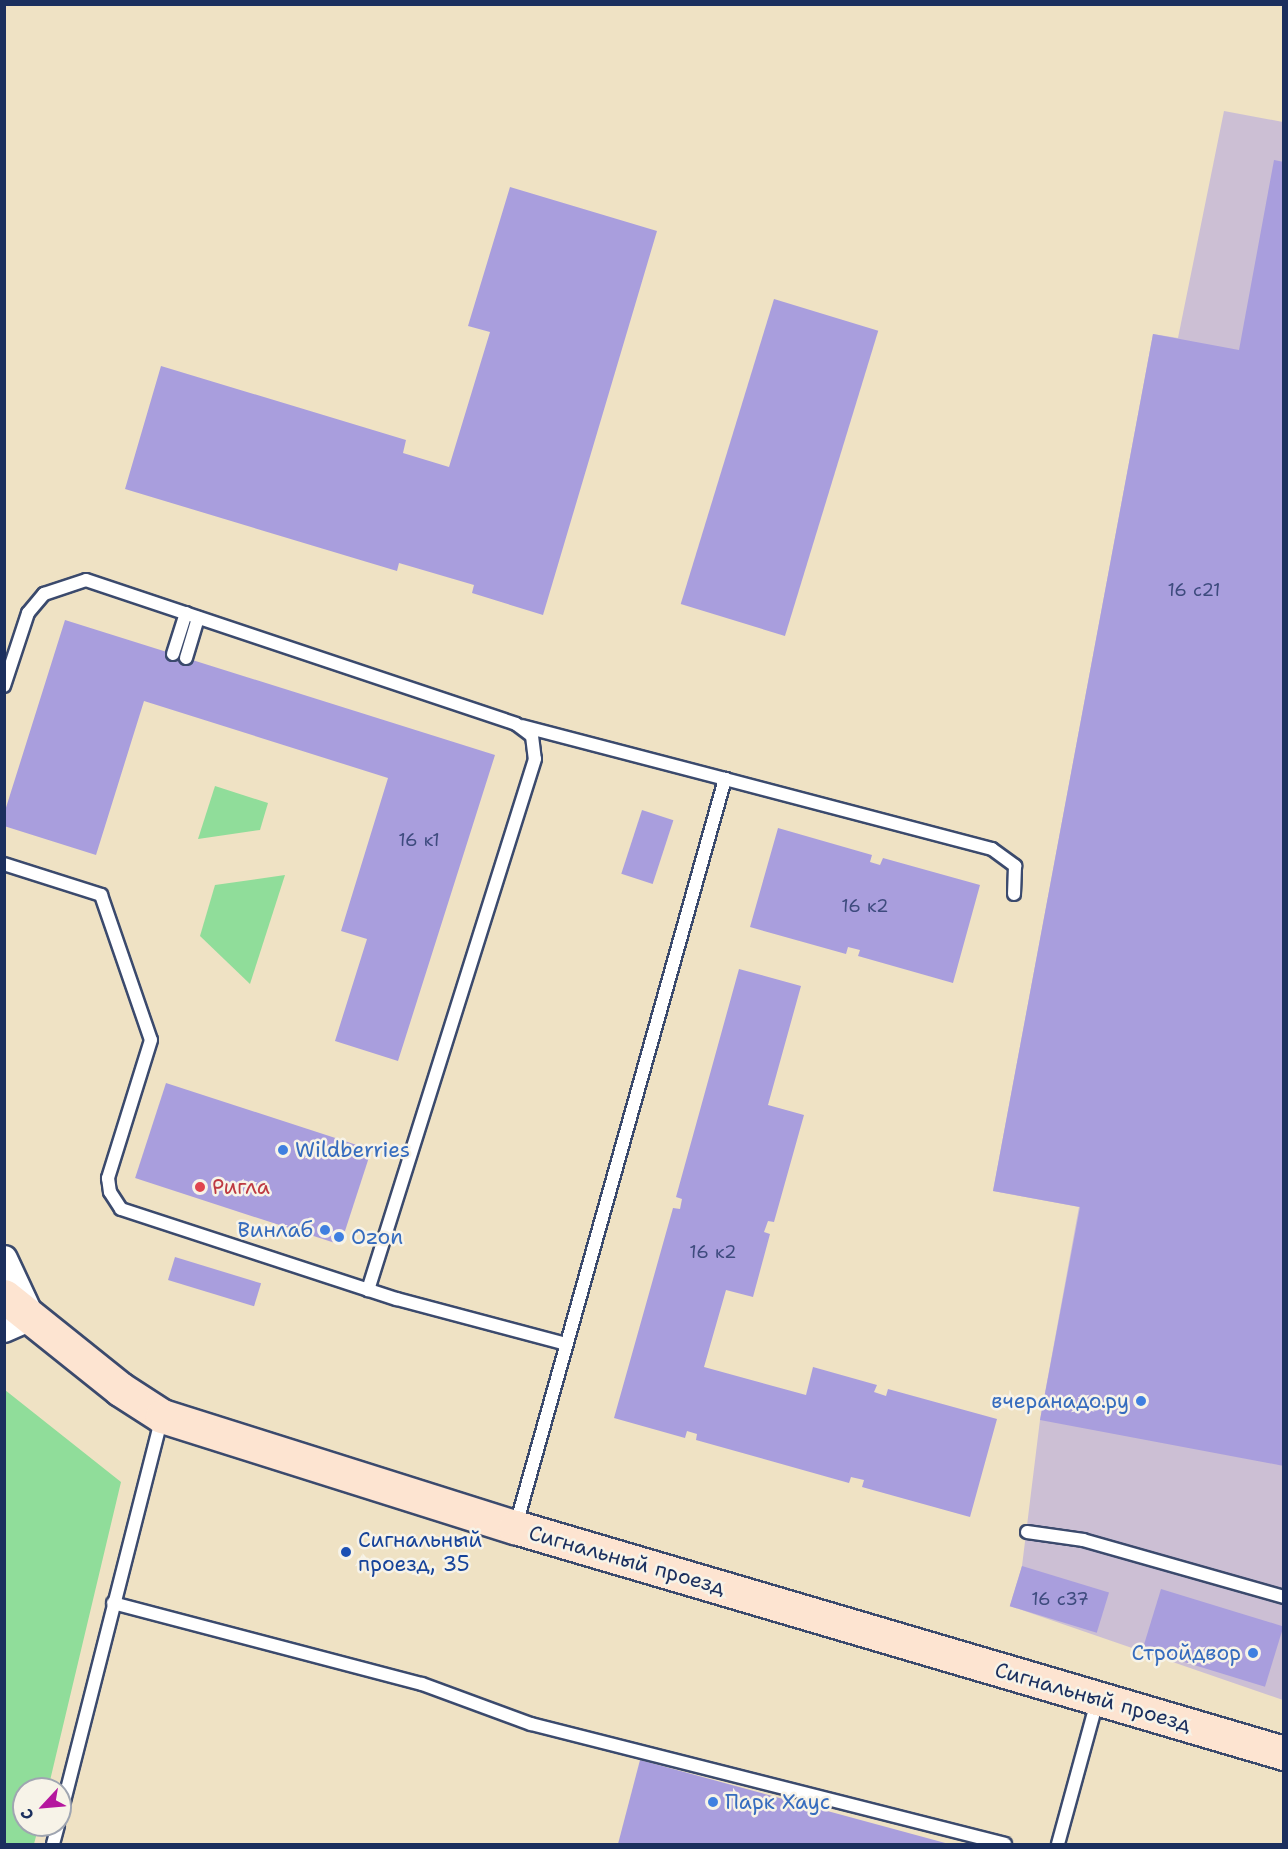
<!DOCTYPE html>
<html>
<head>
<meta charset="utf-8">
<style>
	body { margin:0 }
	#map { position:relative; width:1288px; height:1849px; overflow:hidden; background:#efe2c4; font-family:"Shantell Sans",sans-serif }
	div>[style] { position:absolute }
	.industrial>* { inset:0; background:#ccbfd4 }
	.green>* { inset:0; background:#90dd9a }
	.building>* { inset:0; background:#a99edd; transform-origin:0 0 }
	.roads { filter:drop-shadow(2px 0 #3b4a6d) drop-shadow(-2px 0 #3b4a6d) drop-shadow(0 2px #3b4a6d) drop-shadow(0 -2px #3b4a6d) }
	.service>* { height:12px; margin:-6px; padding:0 6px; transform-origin:6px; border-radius:6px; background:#fff }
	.minor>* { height:26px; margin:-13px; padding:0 13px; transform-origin:13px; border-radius:13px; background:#fff }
	.secondary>* { height:33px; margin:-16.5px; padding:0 16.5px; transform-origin:16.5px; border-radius:16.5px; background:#fde4d1 }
	.dots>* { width:16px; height:16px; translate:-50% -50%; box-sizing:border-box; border:3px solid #f7f3e8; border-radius:50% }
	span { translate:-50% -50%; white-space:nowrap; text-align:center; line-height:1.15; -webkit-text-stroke:5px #f7f3e8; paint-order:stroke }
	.number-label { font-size:18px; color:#3e4b7e }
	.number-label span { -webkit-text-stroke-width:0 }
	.shop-label { font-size:21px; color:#366cbe }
	.left { translate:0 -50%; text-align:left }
	.right { translate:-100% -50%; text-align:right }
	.health-label { font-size:21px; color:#be3a42 }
	.transit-label { font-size:21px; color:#164399 }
	.street-label { font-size:21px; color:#1b2f5e }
	.frame { position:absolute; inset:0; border:6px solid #1b2f5e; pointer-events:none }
	.north { position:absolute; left:12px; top:1777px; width:60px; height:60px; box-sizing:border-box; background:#f7f3e8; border:2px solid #9fa5b1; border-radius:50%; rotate:244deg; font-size:16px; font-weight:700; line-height:24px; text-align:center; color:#1b2f5e }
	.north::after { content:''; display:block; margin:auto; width:21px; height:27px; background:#b5179e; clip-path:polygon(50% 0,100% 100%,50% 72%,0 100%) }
</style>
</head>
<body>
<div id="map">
	<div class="industrial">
		<i style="clip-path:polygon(1224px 111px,1283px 122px,1283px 1700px,1010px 1606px,1022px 1566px,1040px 1420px,1079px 1207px,993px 1191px,1153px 334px,1178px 338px)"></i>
	</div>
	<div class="green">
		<i style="clip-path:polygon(215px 786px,268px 803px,260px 830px,198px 839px)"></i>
		<i style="clip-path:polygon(285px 875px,250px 984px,200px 936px,215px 885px)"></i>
		<i style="clip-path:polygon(5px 1390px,121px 1482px,48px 1789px,24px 1789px,24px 1825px,39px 1825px,34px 1844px,5px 1844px)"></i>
	</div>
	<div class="building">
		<i style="clip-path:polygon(1274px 160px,1284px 162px,1284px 1466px,1040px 1420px,1080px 1207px,993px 1191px,1153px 334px,1239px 350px)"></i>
		<i style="clip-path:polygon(510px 187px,657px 231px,543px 615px,472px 593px,474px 585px,399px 563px,397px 571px,125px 489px,161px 366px,406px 440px,403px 453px,449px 467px,490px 332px,468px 326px)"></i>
		<i style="left:774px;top:299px;width:109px;height:319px;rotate:17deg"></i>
		<i style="clip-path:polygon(65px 620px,495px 755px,398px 1061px,335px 1041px,367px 939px,341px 931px,388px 778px,144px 701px,96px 855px,4px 826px,4px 814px)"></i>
		<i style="left:642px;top:810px;width:33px;height:67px;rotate:18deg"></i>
		<i style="clip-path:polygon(778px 828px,872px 855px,870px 862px,880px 865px,883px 858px,980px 885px,953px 983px,858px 956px,860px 950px,848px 947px,846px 954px,750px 927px)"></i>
		<i style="clip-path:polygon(739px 969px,801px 986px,768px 1105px,804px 1115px,774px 1222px,768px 1221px,764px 1232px,770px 1234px,753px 1297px,726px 1290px,704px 1367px,806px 1395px,813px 1367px,877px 1385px,874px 1392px,886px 1396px,888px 1389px,997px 1419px,970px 1517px,862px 1487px,864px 1480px,851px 1477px,849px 1483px,696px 1440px,697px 1434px,687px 1431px,685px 1438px,614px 1418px,673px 1208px,680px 1209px,682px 1199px,676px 1197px)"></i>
		<i style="left:166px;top:1083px;width:216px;height:100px;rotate:18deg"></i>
		<i style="left:175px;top:1257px;width:90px;height:24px;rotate:17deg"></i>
		<i style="left:1022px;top:1566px;width:91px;height:42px;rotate:17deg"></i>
		<i style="left:1161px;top:1589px;width:128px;height:63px;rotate:17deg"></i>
		<i style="clip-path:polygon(640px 1760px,949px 1844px,618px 1844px)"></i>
	</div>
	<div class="roads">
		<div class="service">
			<i style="left:173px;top:654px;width:43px;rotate:-72.4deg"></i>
			<i style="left:186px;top:658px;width:42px;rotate:-73.3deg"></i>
			<i style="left:4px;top:686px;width:77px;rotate:-71.8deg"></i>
			<i style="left:28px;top:613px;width:25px;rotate:-50deg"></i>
			<i style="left:44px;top:594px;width:44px;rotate:-18.4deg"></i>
			<i style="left:86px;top:580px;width:453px;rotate:18.5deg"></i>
			<i style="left:516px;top:724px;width:20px;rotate:37deg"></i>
			<i style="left:532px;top:736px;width:23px;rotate:83deg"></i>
			<i style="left:535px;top:759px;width:557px;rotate:107.46deg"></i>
			<i style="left:522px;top:726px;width:210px;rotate:14.6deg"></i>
			<i style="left:4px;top:864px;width:102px;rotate:17.7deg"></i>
			<i style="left:101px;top:895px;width:153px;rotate:71deg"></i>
			<i style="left:151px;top:1040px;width:145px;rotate:107.3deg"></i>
			<i style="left:108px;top:1178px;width:14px;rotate:82deg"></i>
			<i style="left:110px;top:1192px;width:20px;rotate:57deg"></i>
			<i style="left:121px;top:1209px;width:290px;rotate:18.1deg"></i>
			<i style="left:397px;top:1299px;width:175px;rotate:14.9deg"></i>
			<i style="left:516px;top:1525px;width:775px;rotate:-74.35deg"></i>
			<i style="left:725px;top:779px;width:276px;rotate:14.7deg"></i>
			<i style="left:992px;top:849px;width:29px;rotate:36deg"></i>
			<i style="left:1015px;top:866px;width:28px;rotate:92deg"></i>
			<i style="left:1027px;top:1532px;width:57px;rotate:8.1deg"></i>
			<i style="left:1083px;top:1540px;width:209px;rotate:15.8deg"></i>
			<i style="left:113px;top:1603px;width:319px;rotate:14.7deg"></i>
			<i style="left:422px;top:1684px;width:116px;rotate:20.2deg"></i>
			<i style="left:531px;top:1724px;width:489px;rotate:14.2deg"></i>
			<i style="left:60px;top:1817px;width:413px;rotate:-75.7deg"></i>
			<i style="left:53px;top:1844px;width:20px;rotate:-75deg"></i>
			<i style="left:1058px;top:1844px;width:151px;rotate:-74.7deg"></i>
		</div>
		<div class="minor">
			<i style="left:4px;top:1259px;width:64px;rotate:65deg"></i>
			<i style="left:31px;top:1317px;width:30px;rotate:156deg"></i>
		</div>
		<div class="secondary">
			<i style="left:4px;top:1296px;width:149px;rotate:38.7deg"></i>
			<i style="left:120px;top:1389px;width:50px;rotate:32.7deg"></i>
			<i style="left:162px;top:1416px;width:370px;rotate:17.5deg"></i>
			<i style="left:515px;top:1527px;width:802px;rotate:16.38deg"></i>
		</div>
	</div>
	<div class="dots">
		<i style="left:283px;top:1150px;background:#3f7fe0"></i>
		<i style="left:200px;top:1187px;background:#e0444e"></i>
		<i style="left:325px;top:1230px;background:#3f7fe0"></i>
		<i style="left:339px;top:1237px;background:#3f7fe0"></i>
		<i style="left:1141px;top:1401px;background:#3f7fe0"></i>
		<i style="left:346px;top:1552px;background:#1a4fb4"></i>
		<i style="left:1253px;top:1653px;background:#3f7fe0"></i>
		<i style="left:713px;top:1802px;background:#3f7fe0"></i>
	</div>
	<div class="number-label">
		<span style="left:1194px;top:590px">16 с21</span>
		<span style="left:419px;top:840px">16 к1</span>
		<span style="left:865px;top:906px">16 к2</span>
		<span style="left:713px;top:1252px">16 к2</span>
		<span style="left:1060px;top:1599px">16 с37</span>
	</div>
	<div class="shop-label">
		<span class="left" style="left:295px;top:1150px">Wildberries</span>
		<span class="right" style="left:313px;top:1230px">Винлаб</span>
		<span class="left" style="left:351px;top:1237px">Ozon</span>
		<span class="right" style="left:1129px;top:1401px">вчеранадо.ру</span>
		<span class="right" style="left:1241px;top:1653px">Стройдвор</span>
		<span class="left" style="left:725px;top:1802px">Парк Хаус</span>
	</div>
	<div class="health-label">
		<span class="left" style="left:212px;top:1187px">Ригла</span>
	</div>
	<div class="transit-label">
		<span class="left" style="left:358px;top:1552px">Сигнальный<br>проезд, 35</span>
	</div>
	<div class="street-label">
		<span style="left:627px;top:1560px;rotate:16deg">Сигнальный проезд</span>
		<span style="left:1093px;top:1697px;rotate:16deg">Сигнальный проезд</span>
	</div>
	<div class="frame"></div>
	<div class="north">С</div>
</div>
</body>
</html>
